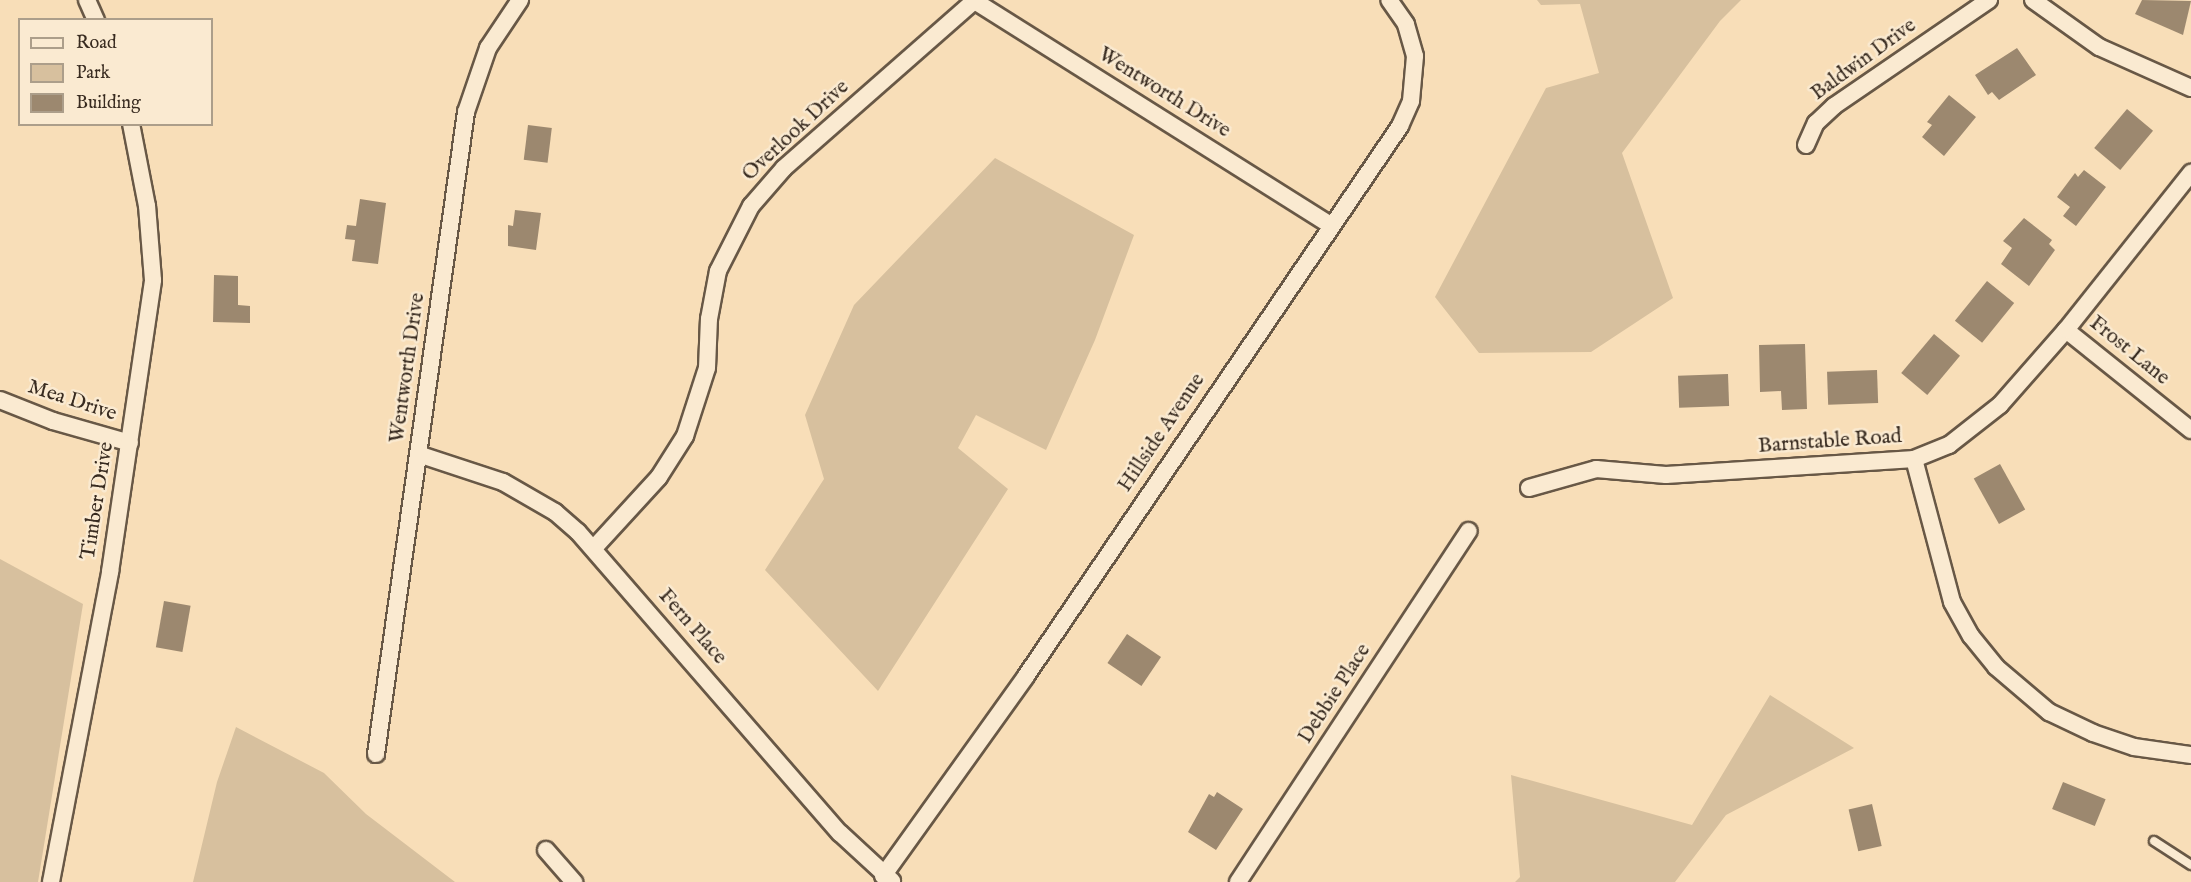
<!DOCTYPE html>
<html>
<head>
<meta charset="utf-8">
<style>
	body { margin:0 }
	#map { position:relative; width:2191px; height:882px; overflow:hidden; background:#f8deb8; font-family:"IM FELL English",serif }
	div>[style] { position:absolute }
	.green>* { inset:0; background:#d7c09e }
	.building>* { inset:0; background:#9c886f; transform-origin:0 0 }
	.roads { filter:drop-shadow(2px 0 #685846) drop-shadow(-2px 0 #685846) drop-shadow(0 2px #685846) drop-shadow(0 -2px #685846) }
	.lane>* { height:8px; margin:-4px; padding:0 4px; transform-origin:4px; border-radius:4px; background:#faead1 }
	.street>* { height:16px; margin:-8px; padding:0 8px; transform-origin:8px; border-radius:8px; background:#faead1 }
	span { translate:-50% -50%; white-space:nowrap; text-align:center; line-height:1.15; -webkit-text-stroke:5px #faead1; paint-order:stroke }
	.street-label { font-size:21px; color:#382b20 }
	.legend { position:absolute; left:18px; top:18px; width:195px; height:108px; box-sizing:border-box; background:#faead1; border:2px solid #ac9e8a; margin:0; padding:8px 10px; list-style:none; font-size:18px; color:#382b20 }
	.legend li { display:flex; align-items:center; gap:12px; height:30px }
	.legend b { width:30px; border:2px solid #ac9e8a }
</style>
</head>
<body>
<div id="map">
	<div class="green">
		<i style="clip-path:polygon(1537px 0,1741px 0,1720px 21px,1622px 153px,1673px 298px,1591px 352px,1479px 353px,1435px 297px,1546px 88px,1599px 73px,1580px 4px,1541px 5px)"></i>
		<i style="clip-path:polygon(995px 158px,1134px 235px,1095px 340px,1046px 450px,976px 415px,958px 448px,1008px 489px,878px 691px,765px 570px,824px 479px,805px 415px,854px 305px)"></i>
		<i style="clip-path:polygon(0 559px,83px 604px,38px 882px,0 882px)"></i>
		<i style="clip-path:polygon(1770px 695px,1854px 748px,1726px 815px,1675px 882px,1515px 882px,1520px 877px,1511px 775px,1692px 825px)"></i>
		<i style="clip-path:polygon(236px 727px,324px 773px,366px 814px,455px 882px,193px 882px,217px 782px)"></i>
	</div>
	<div class="building">
		<i style="clip-path:polygon(2142px 0,2191px 1px,2183px 35px,2135px 14px)"></i>
		<i style="clip-path:polygon(2017px 48px,2036px 75px,1999px 100px,1992px 92px,1988px 95px,1975px 75px)"></i>
		<i style="clip-path:polygon(1949px 95px,1976px 117px,1944px 156px,1922px 137px,1932px 125px,1927px 122px)"></i>
		<i style="left:2127px;top:109px;width:34px;height:51px;rotate:40deg"></i>
		<i style="left:528px;top:125px;width:24px;height:35px;rotate:7deg"></i>
		<i style="clip-path:polygon(2084px 170px,2106px 187px,2076px 226px,2063px 216px,2070px 207px,2057px 197px,2075px 173px,2078px 177px)"></i>
		<i style="clip-path:polygon(360px 199px,386px 203px,378px 264px,352px 261px,355px 240px,345px 239px,347px 225px,356px 226px)"></i>
		<i style="clip-path:polygon(515px 210px,541px 213px,536px 250px,508px 246px,508px 225px,513px 226px)"></i>
		<i style="clip-path:polygon(2024px 218px,2052px 240px,2049px 244px,2055px 250px,2029px 286px,2001px 264px,2012px 248px,2003px 241px)"></i>
		<i style="clip-path:polygon(214px 275px,238px 276px,238px 305px,250px 306px,250px 323px,213px 322px)"></i>
		<i style="left:1987px;top:281px;width:35px;height:51px;rotate:39deg"></i>
		<i style="left:1934px;top:334px;width:34px;height:51px;rotate:40deg"></i>
		<i style="clip-path:polygon(1805px 344px,1807px 409px,1782px 410px,1781px 391px,1760px 392px,1759px 345px)"></i>
		<i style="left:1877px;top:370px;width:33px;height:50px;rotate:88deg"></i>
		<i style="left:1728px;top:374px;width:32px;height:50px;rotate:88deg"></i>
		<i style="left:2000px;top:464px;width:52px;height:30px;rotate:61deg"></i>
		<i style="left:164px;top:601px;width:27px;height:47px;rotate:10deg"></i>
		<i style="left:1127px;top:634px;width:41px;height:35px;rotate:34deg"></i>
		<i style="left:2063px;top:782px;width:46px;height:29px;rotate:22deg"></i>
		<i style="clip-path:polygon(1217px 792px,1243px 809px,1216px 850px,1188px 832px,1209px 794px,1214px 797px)"></i>
		<i style="left:1872px;top:804px;width:43px;height:24px;rotate:77deg"></i>
	</div>
	<div class="roads">
		<div class="lane">
			<i style="left:2154px;top:841px;width:44px;rotate:33deg"></i>
		</div>
		<div class="street">
			<i style="left:87px;top:0;width:22px;rotate:66deg"></i>
			<i style="left:973px;top:0;width:422px;rotate:32.2deg"></i>
			<i style="left:2033px;top:0;width:81px;rotate:35.5deg"></i>
			<i style="left:2099px;top:47px;width:101px;rotate:24deg"></i>
			<i style="left:1806px;top:145px;width:24px;rotate:-66deg"></i>
			<i style="left:1816px;top:123px;width:25px;rotate:-43deg"></i>
			<i style="left:1834px;top:106px;width:188px;rotate:-34.4deg"></i>
			<i style="left:2066px;top:330px;width:160px;rotate:38.7deg"></i>
			<i style="left:0;top:400px;width:57px;rotate:21.6deg"></i>
			<i style="left:53px;top:421px;width:80px;rotate:15.9deg"></i>
			<i style="left:418px;top:454px;width:89px;rotate:18.2deg"></i>
			<i style="left:503px;top:482px;width:60px;rotate:30deg"></i>
			<i style="left:555px;top:512px;width:30px;rotate:41deg"></i>
			<i style="left:578px;top:532px;width:399px;rotate:49deg"></i>
			<i style="left:840px;top:833px;width:71px;rotate:42.7deg"></i>
			<i style="left:1914px;top:459px;width:148px;rotate:75.1deg"></i>
			<i style="left:1952px;top:602px;width:39px;rotate:61deg"></i>
			<i style="left:1971px;top:636px;width:40px;rotate:51deg"></i>
			<i style="left:1996px;top:667px;width:70px;rotate:40.3deg"></i>
			<i style="left:2049px;top:712px;width:49px;rotate:25.5deg"></i>
			<i style="left:2093px;top:733px;width:43px;rotate:18.9deg"></i>
			<i style="left:2134px;top:747px;width:58px;rotate:8deg"></i>
			<i style="left:1529px;top:488px;width:70px;rotate:-15.8deg"></i>
			<i style="left:1596px;top:469px;width:70px;rotate:4.9deg"></i>
			<i style="left:1666px;top:475px;width:249px;rotate:-3.7deg"></i>
			<i style="left:1914px;top:459px;width:38px;rotate:-22deg"></i>
			<i style="left:1949px;top:445px;width:65px;rotate:-38.1deg"></i>
			<i style="left:2000px;top:405px;width:100px;rotate:-48.7deg"></i>
			<i style="left:2066px;top:330px;width:201px;rotate:-51.5deg"></i>
			<i style="left:594px;top:548px;width:96px;rotate:-47.5deg"></i>
			<i style="left:659px;top:477px;width:49px;rotate:-57.6deg"></i>
			<i style="left:685px;top:436px;width:71px;rotate:-72.1deg"></i>
			<i style="left:707px;top:368px;width:49px;rotate:-87.7deg"></i>
			<i style="left:709px;top:319px;width:49px;rotate:-79.4deg"></i>
			<i style="left:718px;top:271px;width:73px;rotate:-63.1deg"></i>
			<i style="left:751px;top:206px;width:50px;rotate:-49deg"></i>
			<i style="left:784px;top:168px;width:253px;rotate:-41.3deg"></i>
			<i style="left:376px;top:754px;width:648px;rotate:-82.02deg"></i>
			<i style="left:466px;top:112px;width:68px;rotate:-71deg"></i>
			<i style="left:488px;top:48px;width:58px;rotate:-56.3deg"></i>
			<i style="left:546px;top:850px;width:43px;rotate:48.8deg"></i>
			<i style="left:883px;top:876px;width:246px;rotate:-54.4deg"></i>
			<i style="left:1026px;top:676px;width:665px;rotate:-55.78deg"></i>
			<i style="left:1400px;top:126px;width:27px;rotate:-66deg"></i>
			<i style="left:1411px;top:101px;width:45px;rotate:-84.9deg"></i>
			<i style="left:1415px;top:56px;width:33px;rotate:-106deg"></i>
			<i style="left:1406px;top:24px;width:29px;rotate:-125deg"></i>
			<i style="left:51px;top:882px;width:316px;rotate:-79.2deg"></i>
			<i style="left:110px;top:572px;width:295px;rotate:-81.6deg"></i>
			<i style="left:153px;top:280px;width:74px;rotate:-94.6deg"></i>
			<i style="left:147px;top:206px;width:84px;rotate:-101deg"></i>
			<i style="left:1238px;top:882px;width:420px;rotate:-56.7deg"></i>
		</div>
	</div>
	<div class="street-label">
		<span style="left:1864px;top:60px;rotate:-36deg">Baldwin Drive</span>
		<span style="left:1164px;top:93px;rotate:32deg">Wentworth Drive</span>
		<span style="left:796px;top:131px;rotate:-43deg">Overlook Drive</span>
		<span style="left:2129px;top:351px;rotate:39deg">Frost Lane</span>
		<span style="left:408px;top:368px;rotate:-82deg">Wentworth Drive</span>
		<span style="left:72px;top:401px;rotate:18deg">Mea Drive</span>
		<span style="left:1162px;top:433px;rotate:-56deg">Hillside Avenue</span>
		<span style="left:1830px;top:442px;rotate:-4deg">Barnstable Road</span>
		<span style="left:98px;top:501px;rotate:-81deg">Timber Drive</span>
		<span style="left:692px;top:627px;rotate:49deg">Fern Place</span>
		<span style="left:1335px;top:694px;rotate:-57deg">Debbie Place</span>
	</div>
	<ul class="legend">
	<li><b style="height:8px;background:#faead1"></b>Road</li>
	<li><b style="height:16px;background:#d7c09e"></b>Park</li>
	<li><b style="height:16px;background:#9c886f"></b>Building</li>
	</ul>
</div>
</body>
</html>
